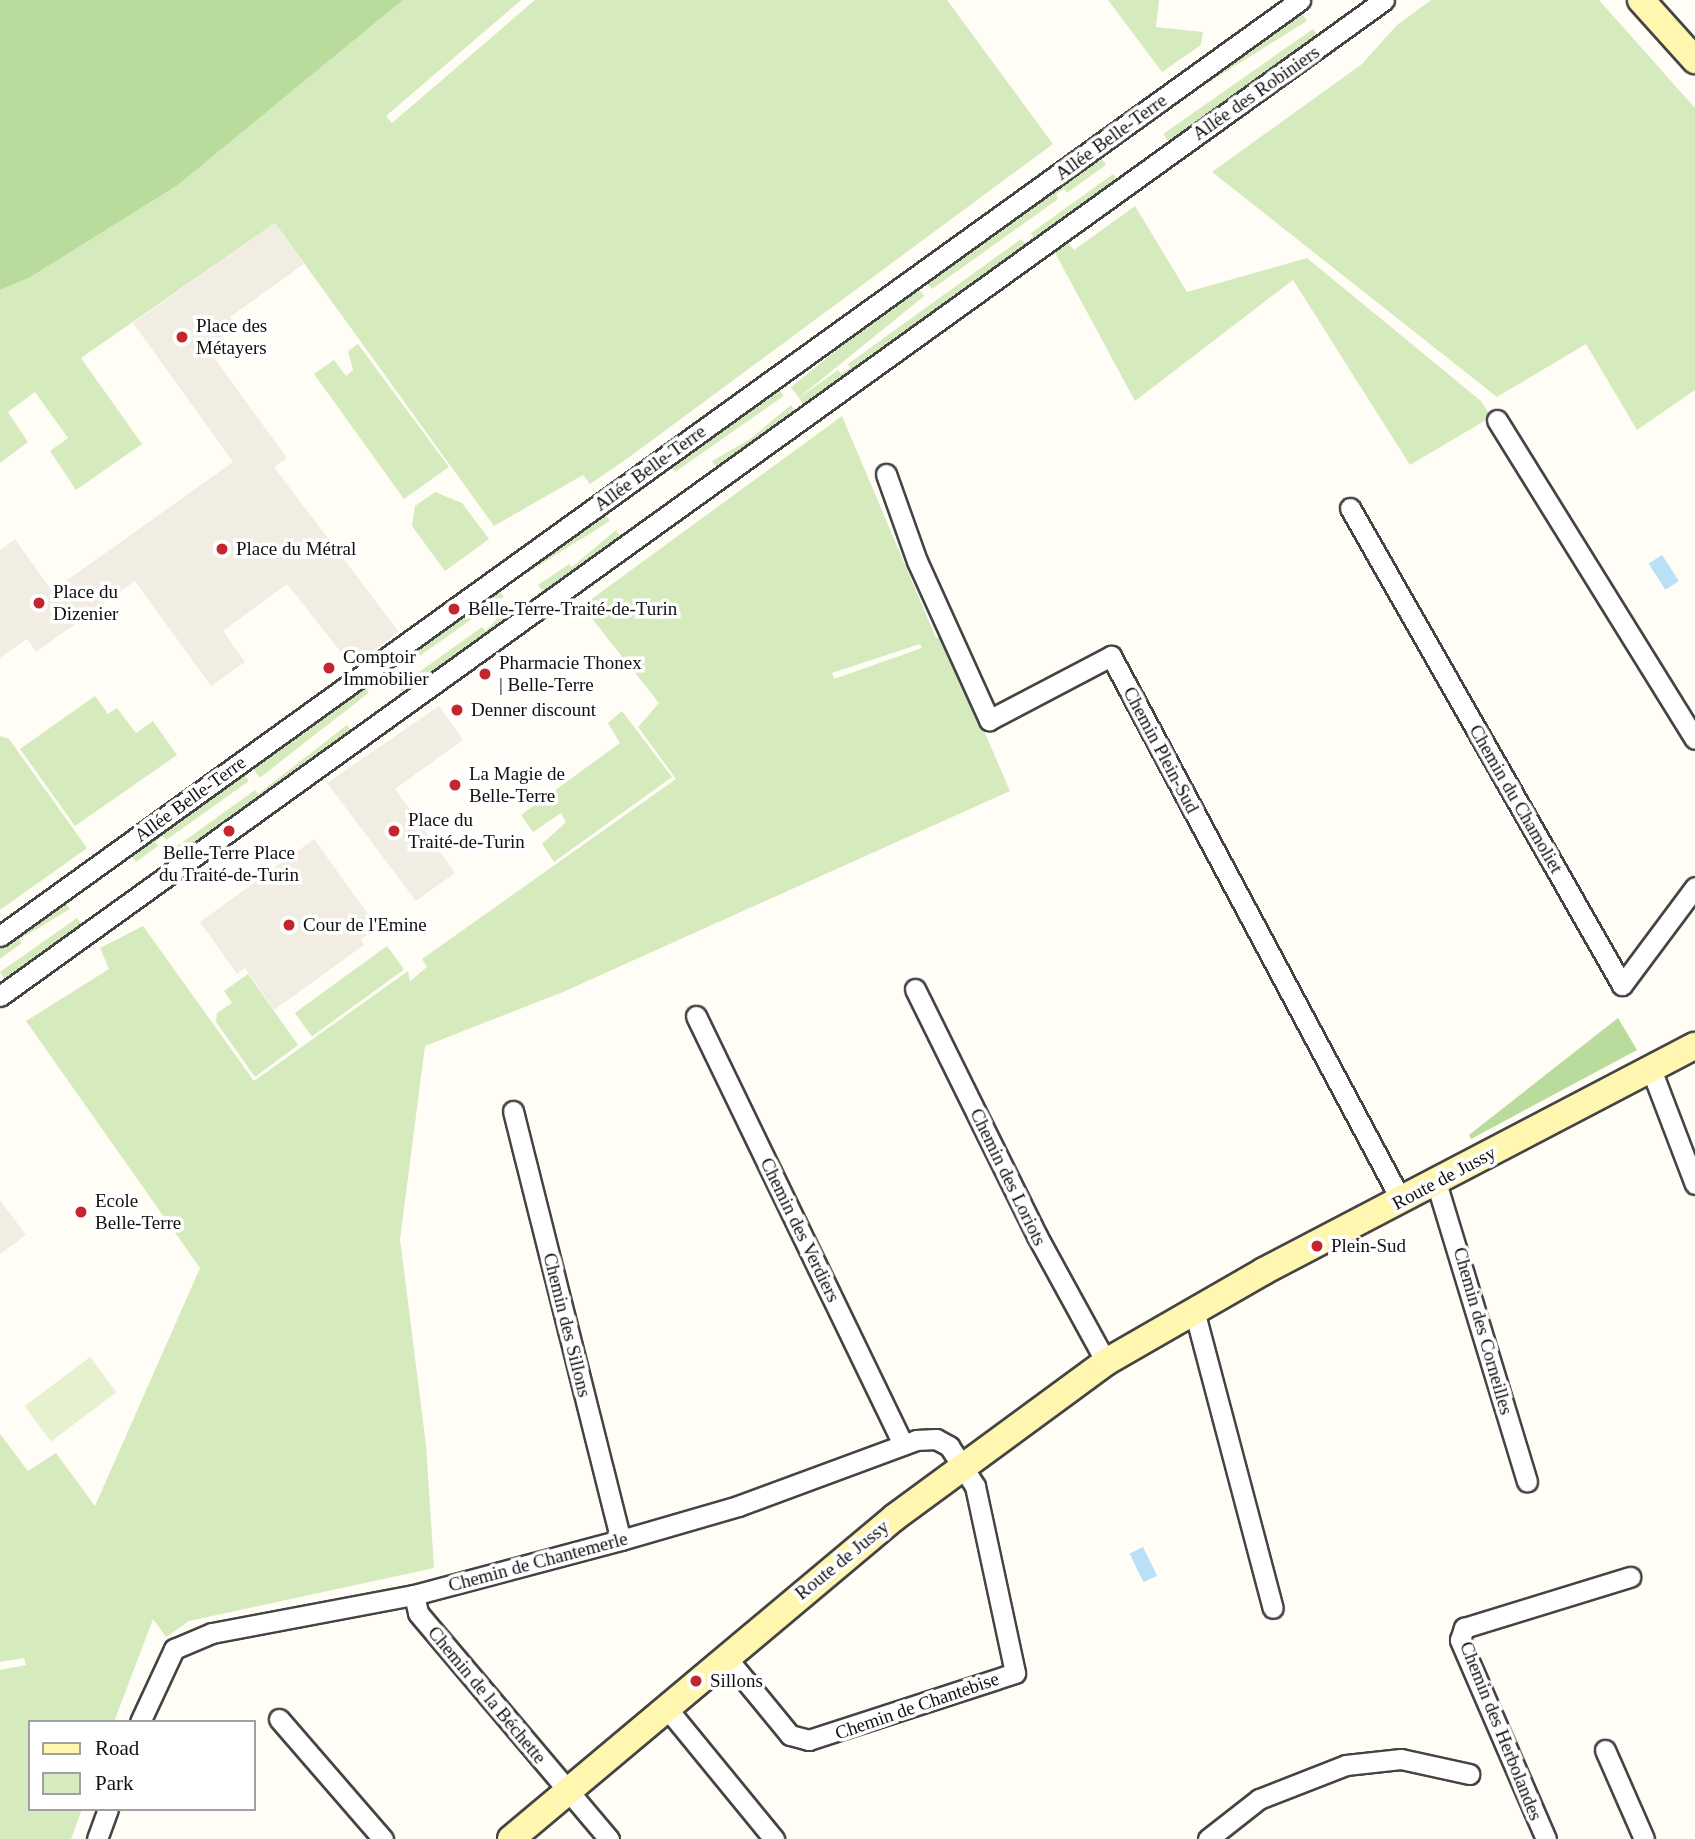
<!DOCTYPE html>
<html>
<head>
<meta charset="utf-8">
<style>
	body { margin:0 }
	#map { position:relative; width:1695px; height:1839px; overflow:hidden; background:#fffdf5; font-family:"Times New Roman",serif }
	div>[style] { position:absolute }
	.green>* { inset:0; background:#d5ebbd; transform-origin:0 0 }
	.forest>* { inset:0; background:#b9dc9c }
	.pitch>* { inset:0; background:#e6f2cf; transform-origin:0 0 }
	.plaza>* { inset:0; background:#f1ede2 }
	.water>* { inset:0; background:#b9e0f7; transform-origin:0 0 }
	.roads { filter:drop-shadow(2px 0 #444) drop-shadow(-2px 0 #444) drop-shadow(0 2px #444) drop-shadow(0 -2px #444) }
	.minor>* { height:19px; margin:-9.5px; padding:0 9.5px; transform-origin:9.5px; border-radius:9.5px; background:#fff }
	.secondary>* { height:26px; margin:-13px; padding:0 13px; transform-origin:13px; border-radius:13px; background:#fff6b0 }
	.dots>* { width:19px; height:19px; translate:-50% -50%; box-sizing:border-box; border:4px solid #fff; border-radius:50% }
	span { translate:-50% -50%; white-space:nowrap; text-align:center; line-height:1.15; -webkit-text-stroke:7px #fff; paint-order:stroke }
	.street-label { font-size:19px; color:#111 }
	.poi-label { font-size:19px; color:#111 }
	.left { translate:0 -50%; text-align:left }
	.legend { position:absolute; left:28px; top:1720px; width:228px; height:91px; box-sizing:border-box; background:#fff; border:2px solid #a0a0a0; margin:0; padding:9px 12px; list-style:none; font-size:21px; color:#111 }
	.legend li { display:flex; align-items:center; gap:14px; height:35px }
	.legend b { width:35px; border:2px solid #a0a0a0 }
</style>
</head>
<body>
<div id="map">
	<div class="green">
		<i style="clip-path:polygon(403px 0,521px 0,386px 116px,392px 123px,535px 0,947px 0,1053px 144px,628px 458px,590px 484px,583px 475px,494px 526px,275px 223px,81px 358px,142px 444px,76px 490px,50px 451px,68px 438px,35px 392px,8px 412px,28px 442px,0 463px,0 290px,29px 278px,178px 185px)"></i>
		<i style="clip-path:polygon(1108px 0,1159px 0,1156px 27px,1203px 32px,1201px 45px,1162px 72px)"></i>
		<i style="clip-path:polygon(1431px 0,1599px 0,1695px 108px,1695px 390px,1637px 430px,1586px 344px,1497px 397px,1212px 172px,1362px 64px,1397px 25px)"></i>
		<i style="left:1300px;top:10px;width:13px;height:183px;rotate:58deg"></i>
		<i style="left:1313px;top:29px;width:12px;height:183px;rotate:55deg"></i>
		<i style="clip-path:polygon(1099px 154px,1106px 165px,1067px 193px,1064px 189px,1056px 194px,1058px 199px,932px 289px,924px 279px)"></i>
		<i style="clip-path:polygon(1113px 174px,1120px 183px,805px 407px,799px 398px,838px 370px,841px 374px,850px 368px,848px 364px,1021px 239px,1025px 243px,1033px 237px,1031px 233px)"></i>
		<i style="clip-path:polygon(1135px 206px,1187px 292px,1307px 258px,1481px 401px,1491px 417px,1410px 465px,1293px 280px,1135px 401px,1054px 251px,1067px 241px,1074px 250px)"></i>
		<i style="left:916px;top:286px;width:13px;height:161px;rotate:51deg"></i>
		<i style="clip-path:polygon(358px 344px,449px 467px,404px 499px,314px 374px,334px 360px,346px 376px,353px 370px,348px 351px)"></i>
		<i style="left:777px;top:386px;width:12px;height:133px;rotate:55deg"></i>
		<i style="clip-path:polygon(791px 405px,798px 415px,719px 471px,712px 461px,750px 439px)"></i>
		<i style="clip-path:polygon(evenodd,842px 416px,936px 638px,943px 636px,1010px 791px,563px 992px,425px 1046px,400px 1239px,426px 1445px,434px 1568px,189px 1621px,166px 1637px,153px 1619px,114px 1722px,30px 1722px,30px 1809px,82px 1809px,71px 1839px,0 1839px,0 1670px,26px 1665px,24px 1658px,0 1662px,0 1434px,28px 1471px,56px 1453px,95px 1506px,200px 1268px,26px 1021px,109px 969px,100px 948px,143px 926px,254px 1081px,408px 971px,410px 981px,427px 967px,422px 959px,676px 779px,638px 727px,659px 703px,582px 606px,842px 416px,920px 644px,922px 648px,834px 679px,832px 673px,920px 644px)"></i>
		<i style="clip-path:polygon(435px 492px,462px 503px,489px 539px,445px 571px,412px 526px,415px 506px)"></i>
		<i style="left:603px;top:510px;width:13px;height:96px;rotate:58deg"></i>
		<i style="clip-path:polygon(616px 530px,623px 540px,546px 595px,538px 585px,569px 564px,572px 567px)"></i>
		<i style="left:497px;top:587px;width:12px;height:122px;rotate:55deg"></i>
		<i style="clip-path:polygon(511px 606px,518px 616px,406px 696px,398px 687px,482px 627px,485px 631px)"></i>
		<i style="left:362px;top:684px;width:11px;height:138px;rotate:52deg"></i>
		<i style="clip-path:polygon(95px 696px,108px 714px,117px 708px,136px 733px,153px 721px,177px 755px,75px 826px,20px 749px)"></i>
		<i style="clip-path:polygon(622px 711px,672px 777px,554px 862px,542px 844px,566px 822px,561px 813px,533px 832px,521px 815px,620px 743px,608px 723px)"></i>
		<i style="clip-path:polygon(347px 725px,354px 734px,180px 858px,173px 849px,255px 790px,258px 794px)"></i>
		<i style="clip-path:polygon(0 736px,9px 739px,87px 848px,0 910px)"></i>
		<i style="clip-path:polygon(241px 771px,249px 781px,166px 840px,163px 836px,155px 842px,158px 846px,136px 862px,128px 851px)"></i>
		<i style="clip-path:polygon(63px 899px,70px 909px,20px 939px,22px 943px,0 959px,0 944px)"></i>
		<i style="left:77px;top:918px;width:12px;height:94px;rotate:55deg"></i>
		<i style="left:387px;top:946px;width:29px;height:114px;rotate:54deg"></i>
		<i style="clip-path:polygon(248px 974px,298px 1045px,255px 1077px,216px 1022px,217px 1013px,232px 1003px,224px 991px)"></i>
	</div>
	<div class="forest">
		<i style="clip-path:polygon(0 0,403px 0,178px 185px,29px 278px,0 290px)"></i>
		<i style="clip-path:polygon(1618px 1018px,1637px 1050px,1471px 1139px,1469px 1135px)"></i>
	</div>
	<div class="pitch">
		<i style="left:90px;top:1357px;width:44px;height:82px;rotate:53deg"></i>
	</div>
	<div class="plaza">
		<i style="clip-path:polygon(275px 223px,304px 264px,230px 317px,236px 326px,207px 348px,287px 458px,274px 467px,399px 632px,352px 666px,287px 584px,223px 631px,245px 662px,211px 686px,135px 581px,36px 652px,27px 639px,0 658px,0 550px,15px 539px,52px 591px,233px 462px,133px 323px)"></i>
		<i style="clip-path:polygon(439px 706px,463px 740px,395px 789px,455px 873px,416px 901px,327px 783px)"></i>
		<i style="clip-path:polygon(314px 839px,378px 928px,361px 939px,364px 945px,274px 1010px,245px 968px,237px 974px,200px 922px)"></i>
		<i style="clip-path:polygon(0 1200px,26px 1235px,0 1254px)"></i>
	</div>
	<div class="water">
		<i style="left:1662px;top:555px;width:31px;height:16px;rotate:57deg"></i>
		<i style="left:1143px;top:1547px;width:32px;height:15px;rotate:64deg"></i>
	</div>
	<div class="roads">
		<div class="minor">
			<i style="left:1497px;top:420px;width:375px;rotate:58.2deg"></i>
			<i style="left:886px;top:474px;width:92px;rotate:70.4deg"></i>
			<i style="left:917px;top:561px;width:175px;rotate:65.6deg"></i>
			<i style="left:989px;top:720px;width:138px;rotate:-27.7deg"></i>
			<i style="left:1111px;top:656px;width:616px;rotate:61.94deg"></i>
			<i style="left:1350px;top:508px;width:549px;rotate:60.31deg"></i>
			<i style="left:1622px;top:985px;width:122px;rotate:-53.3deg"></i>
			<i style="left:0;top:936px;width:1602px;rotate:-35.75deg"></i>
			<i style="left:915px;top:989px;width:275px;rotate:63.7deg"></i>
			<i style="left:1037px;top:1236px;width:144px;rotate:61.3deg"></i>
			<i style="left:0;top:996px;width:1705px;rotate:-35.74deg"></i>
			<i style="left:696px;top:1016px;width:476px;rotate:64.2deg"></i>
			<i style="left:1651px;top:1069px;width:123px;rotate:69.1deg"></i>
			<i style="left:513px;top:1111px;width:442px;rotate:75.9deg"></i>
			<i style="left:1436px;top:1182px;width:313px;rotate:73.1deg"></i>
			<i style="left:1194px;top:1310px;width:308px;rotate:75.2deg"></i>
			<i style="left:414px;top:1595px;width:18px;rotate:77deg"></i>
			<i style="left:418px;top:1613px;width:296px;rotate:49.8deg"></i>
			<i style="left:666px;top:1707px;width:171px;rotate:50.7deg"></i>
			<i style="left:279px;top:1719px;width:159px;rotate:49.1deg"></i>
			<i style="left:140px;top:1722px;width:81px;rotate:-65deg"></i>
			<i style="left:174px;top:1649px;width:41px;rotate:-22.8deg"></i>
			<i style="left:212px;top:1633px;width:206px;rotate:-10.7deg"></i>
			<i style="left:414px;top:1595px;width:214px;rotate:-14.9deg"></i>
			<i style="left:621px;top:1540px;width:122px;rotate:-16.2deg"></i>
			<i style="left:738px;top:1506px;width:190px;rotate:-20.3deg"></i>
			<i style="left:916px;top:1440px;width:20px;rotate:-3deg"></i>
			<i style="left:936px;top:1439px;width:15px;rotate:28deg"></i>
			<i style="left:949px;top:1446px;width:48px;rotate:57deg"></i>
			<i style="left:975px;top:1486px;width:191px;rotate:77.9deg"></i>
			<i style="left:1015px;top:1673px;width:217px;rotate:162deg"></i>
			<i style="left:809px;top:1740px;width:20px;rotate:-165deg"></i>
			<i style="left:790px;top:1735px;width:101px;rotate:-129.4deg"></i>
			<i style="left:1605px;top:1750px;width:97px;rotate:66.3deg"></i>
			<i style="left:97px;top:1839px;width:32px;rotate:-70deg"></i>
			<i style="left:1208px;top:1839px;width:65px;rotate:-38.1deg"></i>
			<i style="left:1259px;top:1799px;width:93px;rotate:-21.3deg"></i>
			<i style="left:1346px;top:1765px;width:55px;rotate:-6.2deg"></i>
			<i style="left:1401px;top:1759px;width:70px;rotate:12.4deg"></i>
			<i style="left:1546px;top:1839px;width:217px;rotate:-113.4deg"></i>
			<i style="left:1460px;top:1640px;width:13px;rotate:-72deg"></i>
			<i style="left:1464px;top:1628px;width:174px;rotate:-17.1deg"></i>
		</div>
		<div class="secondary">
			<i style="left:1641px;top:0;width:81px;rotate:48deg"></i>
			<i style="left:511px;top:1839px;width:501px;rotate:-39.98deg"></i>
			<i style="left:895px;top:1517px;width:262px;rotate:-36.3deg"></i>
			<i style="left:1106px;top:1362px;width:182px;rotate:-29.9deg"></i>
			<i style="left:1264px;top:1271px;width:486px;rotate:-27.6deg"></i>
		</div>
	</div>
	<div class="dots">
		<i style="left:182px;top:337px;background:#c4262e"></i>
		<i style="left:222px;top:549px;background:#c4262e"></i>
		<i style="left:39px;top:603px;background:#c4262e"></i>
		<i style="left:454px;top:609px;background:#c4262e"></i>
		<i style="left:329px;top:668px;background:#c4262e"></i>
		<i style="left:485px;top:674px;background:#c4262e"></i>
		<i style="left:457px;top:710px;background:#c4262e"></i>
		<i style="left:455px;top:785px;background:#c4262e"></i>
		<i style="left:229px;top:831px;background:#c4262e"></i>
		<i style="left:394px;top:831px;background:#c4262e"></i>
		<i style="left:289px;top:925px;background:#c4262e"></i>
		<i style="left:81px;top:1212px;background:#c4262e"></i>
		<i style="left:1317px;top:1246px;background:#c4262e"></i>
		<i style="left:696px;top:1681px;background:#c4262e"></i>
	</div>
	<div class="street-label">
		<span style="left:1256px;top:93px;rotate:-35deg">Allée des Robiniers</span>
		<span style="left:1111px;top:137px;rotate:-36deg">Allée Belle-Terre</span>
		<span style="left:650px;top:468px;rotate:-36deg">Allée Belle-Terre</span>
		<span style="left:1161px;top:750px;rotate:62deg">Chemin Plein-Sud</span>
		<span style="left:190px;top:799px;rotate:-36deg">Allée Belle-Terre</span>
		<span style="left:1516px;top:799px;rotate:60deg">Chemin du Chamoliet</span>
		<span style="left:1008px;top:1177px;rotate:64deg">Chemin des Loriots</span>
		<span style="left:1444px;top:1178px;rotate:-28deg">Route de Jussy</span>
		<span style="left:800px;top:1230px;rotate:64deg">Chemin des Verdiers</span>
		<span style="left:567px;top:1325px;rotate:76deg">Chemin des Sillons</span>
		<span style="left:1483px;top:1331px;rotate:74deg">Chemin des Corneilles</span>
		<span style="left:842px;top:1560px;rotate:-39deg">Route de Jussy</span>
		<span style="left:538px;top:1562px;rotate:-15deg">Chemin de Chantemerle</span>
		<span style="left:487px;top:1695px;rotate:50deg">Chemin de la Béchette</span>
		<span style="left:917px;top:1706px;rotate:-19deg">Chemin de Chantebise</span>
		<span style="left:1501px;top:1731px;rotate:68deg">Chemin des Herbolandes</span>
	</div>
	<div class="poi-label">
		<span class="left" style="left:196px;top:337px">Place des<br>Métayers</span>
		<span class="left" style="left:236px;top:549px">Place du Métral</span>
		<span class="left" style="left:53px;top:603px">Place du<br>Dizenier</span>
		<span class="left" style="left:468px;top:609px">Belle-Terre-Traité-de-Turin</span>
		<span class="left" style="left:343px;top:668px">Comptoir<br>Immobilier</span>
		<span class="left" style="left:499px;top:674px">Pharmacie Thonex<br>| Belle-Terre</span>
		<span class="left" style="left:471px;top:710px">Denner discount</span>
		<span class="left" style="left:469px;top:785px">La Magie de<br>Belle-Terre</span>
		<span class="left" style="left:408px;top:831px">Place du<br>Traité-de-Turin</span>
		<span style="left:229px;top:864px">Belle-Terre Place<br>du Traité-de-Turin</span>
		<span class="left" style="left:303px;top:925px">Cour de l'Emine</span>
		<span class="left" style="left:95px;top:1212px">Ecole<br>Belle-Terre</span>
		<span class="left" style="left:1331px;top:1246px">Plein-Sud</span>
		<span class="left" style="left:710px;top:1681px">Sillons</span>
	</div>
	<ul class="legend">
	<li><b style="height:9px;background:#fff6b0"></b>Road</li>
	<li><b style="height:19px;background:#d5ebbd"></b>Park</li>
	</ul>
</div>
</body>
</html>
